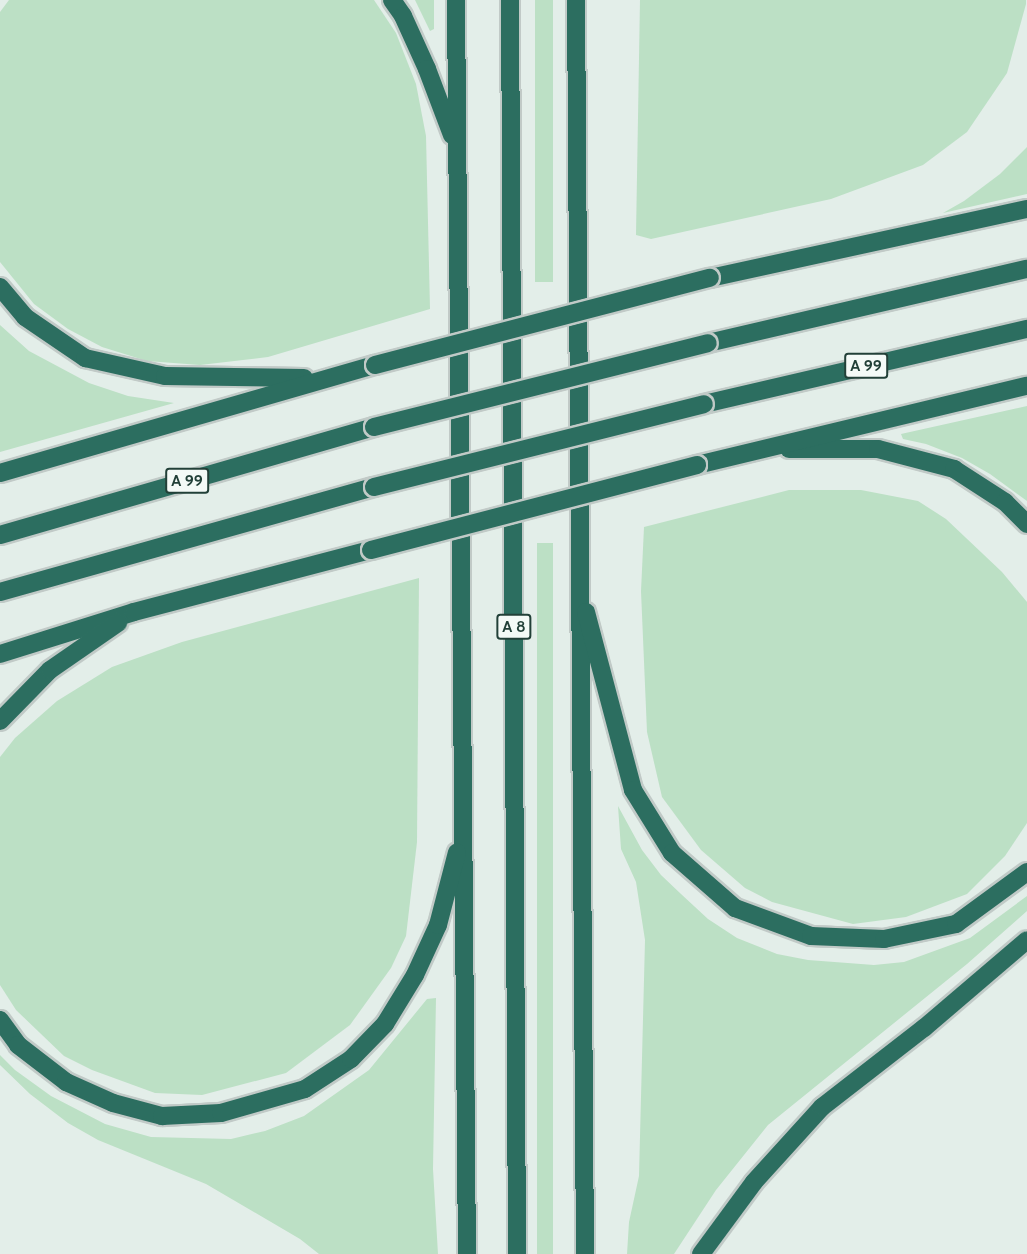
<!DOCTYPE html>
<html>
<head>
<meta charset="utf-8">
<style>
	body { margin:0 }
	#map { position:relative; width:1027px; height:1254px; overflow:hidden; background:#e3eee9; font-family:Cabin,sans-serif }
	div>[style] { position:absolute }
	.green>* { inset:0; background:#bce0c5; transform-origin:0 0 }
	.roads { filter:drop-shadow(2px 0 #c1cac7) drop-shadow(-2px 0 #c1cac7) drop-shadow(0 2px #c1cac7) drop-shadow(0 -2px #c1cac7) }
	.motorway>* { height:18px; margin:-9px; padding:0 9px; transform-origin:9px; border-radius:9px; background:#2c6e60 }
	.bridges { filter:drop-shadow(2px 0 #c1cac7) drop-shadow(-2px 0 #c1cac7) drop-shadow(0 2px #c1cac7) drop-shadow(0 -2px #c1cac7) }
	.motorway-bridge>* { height:18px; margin:-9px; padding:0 9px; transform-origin:9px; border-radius:9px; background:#2c6e60 }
	span { translate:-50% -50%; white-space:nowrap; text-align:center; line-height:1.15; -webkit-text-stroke:5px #f4faf7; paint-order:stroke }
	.shield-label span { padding:2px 4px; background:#f4faf7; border:2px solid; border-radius:4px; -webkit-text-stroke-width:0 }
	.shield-label { font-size:16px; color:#224038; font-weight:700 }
</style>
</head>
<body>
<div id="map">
	<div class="green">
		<i style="clip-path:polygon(9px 0,374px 0,396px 33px,416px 84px,426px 136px,430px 309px,268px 357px,200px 365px,147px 361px,102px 347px,68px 329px,34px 304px,0 262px,0 12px)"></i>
		<i style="clip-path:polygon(415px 0,434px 0,434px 29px,430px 31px)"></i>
		<i style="left:535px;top:0;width:18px;height:282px"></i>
		<i style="clip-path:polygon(640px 0,1026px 0,1026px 4px,1007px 73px,967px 132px,923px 165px,831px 199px,651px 239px,636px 235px)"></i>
		<i style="clip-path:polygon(1027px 147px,1027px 194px,943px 213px,964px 201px,1000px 174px)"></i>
		<i style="clip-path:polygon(0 325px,29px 351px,89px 383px,128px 396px,174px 403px,0 452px)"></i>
		<i style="clip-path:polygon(1027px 406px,1027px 501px,990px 474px,962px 458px,926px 444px,903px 439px,901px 434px)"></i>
		<i style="clip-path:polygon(789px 490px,861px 490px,918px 501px,946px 519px,1002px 572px,1027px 602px,1027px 823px,1005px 856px,967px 894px,906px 917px,853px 924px,772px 902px,745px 888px,701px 850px,662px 797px,647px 732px,641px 591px,644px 527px)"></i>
		<i style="left:537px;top:543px;width:16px;height:711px"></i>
		<i style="clip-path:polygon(419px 578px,417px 842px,406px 936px,391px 968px,350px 1025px,286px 1073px,202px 1095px,155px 1093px,92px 1070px,64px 1056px,16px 1010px,0 985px,0 757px,15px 738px,57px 701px,112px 667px,182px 642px)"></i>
		<i style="clip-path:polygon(618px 806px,642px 850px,661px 875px,681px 894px,708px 919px,737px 938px,777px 954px,808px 960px,874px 965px,904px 962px,970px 938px,1027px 896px,1027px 911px,967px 964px,768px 1125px,716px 1190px,674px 1254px,627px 1254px,629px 1222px,639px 1176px,645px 940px,636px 882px,621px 849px)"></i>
		<i style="clip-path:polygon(436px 998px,433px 1169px,438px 1254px,319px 1254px,300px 1239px,206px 1184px,98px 1140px,68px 1123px,30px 1094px,0 1065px,0 1055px,15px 1070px,51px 1096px,105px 1124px,151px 1137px,231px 1139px,265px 1131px,304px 1116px,369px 1070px,427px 999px)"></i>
	</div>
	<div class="roads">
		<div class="motorway">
			<i style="left:392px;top:0;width:19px;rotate:55deg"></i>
			<i style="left:403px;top:16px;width:58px;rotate:65.6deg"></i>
			<i style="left:427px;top:69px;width:71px;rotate:69.3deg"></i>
			<i style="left:456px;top:0;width:1254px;rotate:89.5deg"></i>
			<i style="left:510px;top:0;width:1254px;rotate:89.68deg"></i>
			<i style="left:576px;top:0;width:1254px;rotate:89.59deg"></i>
			<i style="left:710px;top:278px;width:324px;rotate:-12.3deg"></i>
			<i style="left:0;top:287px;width:39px;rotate:50deg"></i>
			<i style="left:25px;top:317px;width:73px;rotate:34.3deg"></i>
			<i style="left:85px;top:358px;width:82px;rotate:12.7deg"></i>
			<i style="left:165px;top:376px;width:139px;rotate:0.8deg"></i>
			<i style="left:708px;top:343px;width:327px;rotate:-13.1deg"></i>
			<i style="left:704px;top:404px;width:332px;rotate:-13.1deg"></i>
			<i style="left:789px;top:449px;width:89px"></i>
			<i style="left:878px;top:449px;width:79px;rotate:14.7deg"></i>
			<i style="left:954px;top:469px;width:61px;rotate:32.9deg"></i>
			<i style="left:1005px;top:502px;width:31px;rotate:45deg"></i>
			<i style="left:697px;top:465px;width:339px;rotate:-13.5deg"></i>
			<i style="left:0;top:473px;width:390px;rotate:-16.1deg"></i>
			<i style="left:0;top:535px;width:389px;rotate:-16.1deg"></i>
			<i style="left:0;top:592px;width:388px;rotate:-15.7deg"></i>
			<i style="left:586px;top:612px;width:184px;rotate:75.2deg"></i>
			<i style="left:633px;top:790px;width:74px;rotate:58.2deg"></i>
			<i style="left:672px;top:853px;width:84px;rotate:41.1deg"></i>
			<i style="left:735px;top:908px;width:81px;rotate:20.2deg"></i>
			<i style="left:811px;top:936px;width:73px;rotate:2.4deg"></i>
			<i style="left:884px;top:939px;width:74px;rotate:-11.8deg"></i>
			<i style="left:956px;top:924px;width:88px;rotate:-36.2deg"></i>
			<i style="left:0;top:654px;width:140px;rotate:-17.4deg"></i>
			<i style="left:134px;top:612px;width:245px;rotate:-14.7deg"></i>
			<i style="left:0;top:721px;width:71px;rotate:-45.6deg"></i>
			<i style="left:50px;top:670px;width:83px;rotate:-34.7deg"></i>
			<i style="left:0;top:1020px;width:31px;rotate:54deg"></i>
			<i style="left:18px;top:1045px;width:61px;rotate:37.6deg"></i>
			<i style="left:66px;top:1082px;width:51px;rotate:24.1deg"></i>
			<i style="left:113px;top:1103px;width:51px;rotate:14.9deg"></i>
			<i style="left:162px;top:1116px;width:59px;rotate:-2.9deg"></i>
			<i style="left:221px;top:1113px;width:87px;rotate:-15.9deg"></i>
			<i style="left:305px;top:1089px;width:55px;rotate:-33.1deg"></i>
			<i style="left:351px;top:1059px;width:49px;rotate:-45.8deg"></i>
			<i style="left:385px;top:1024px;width:57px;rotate:-58.5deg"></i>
			<i style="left:415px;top:975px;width:55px;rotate:-65.3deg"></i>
			<i style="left:438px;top:925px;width:75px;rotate:-75.4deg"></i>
			<i style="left:701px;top:1254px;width:89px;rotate:-53.6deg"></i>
			<i style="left:754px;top:1182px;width:101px;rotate:-47.8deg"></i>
			<i style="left:822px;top:1107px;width:129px;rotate:-37.8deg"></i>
			<i style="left:924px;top:1028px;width:135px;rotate:-40.5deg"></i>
		</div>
	</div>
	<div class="bridges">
		<div class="motorway-bridge">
			<i style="left:375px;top:365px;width:346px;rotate:-14.6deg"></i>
			<i style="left:374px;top:427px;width:344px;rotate:-14.1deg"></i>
			<i style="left:374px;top:487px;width:340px;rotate:-14.1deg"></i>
			<i style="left:371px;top:550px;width:337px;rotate:-14.6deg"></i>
		</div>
	</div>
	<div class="shield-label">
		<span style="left:866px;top:366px">A 99</span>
		<span style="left:187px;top:481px">A 99</span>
		<span style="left:514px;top:627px">A 8</span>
	</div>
</div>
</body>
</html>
